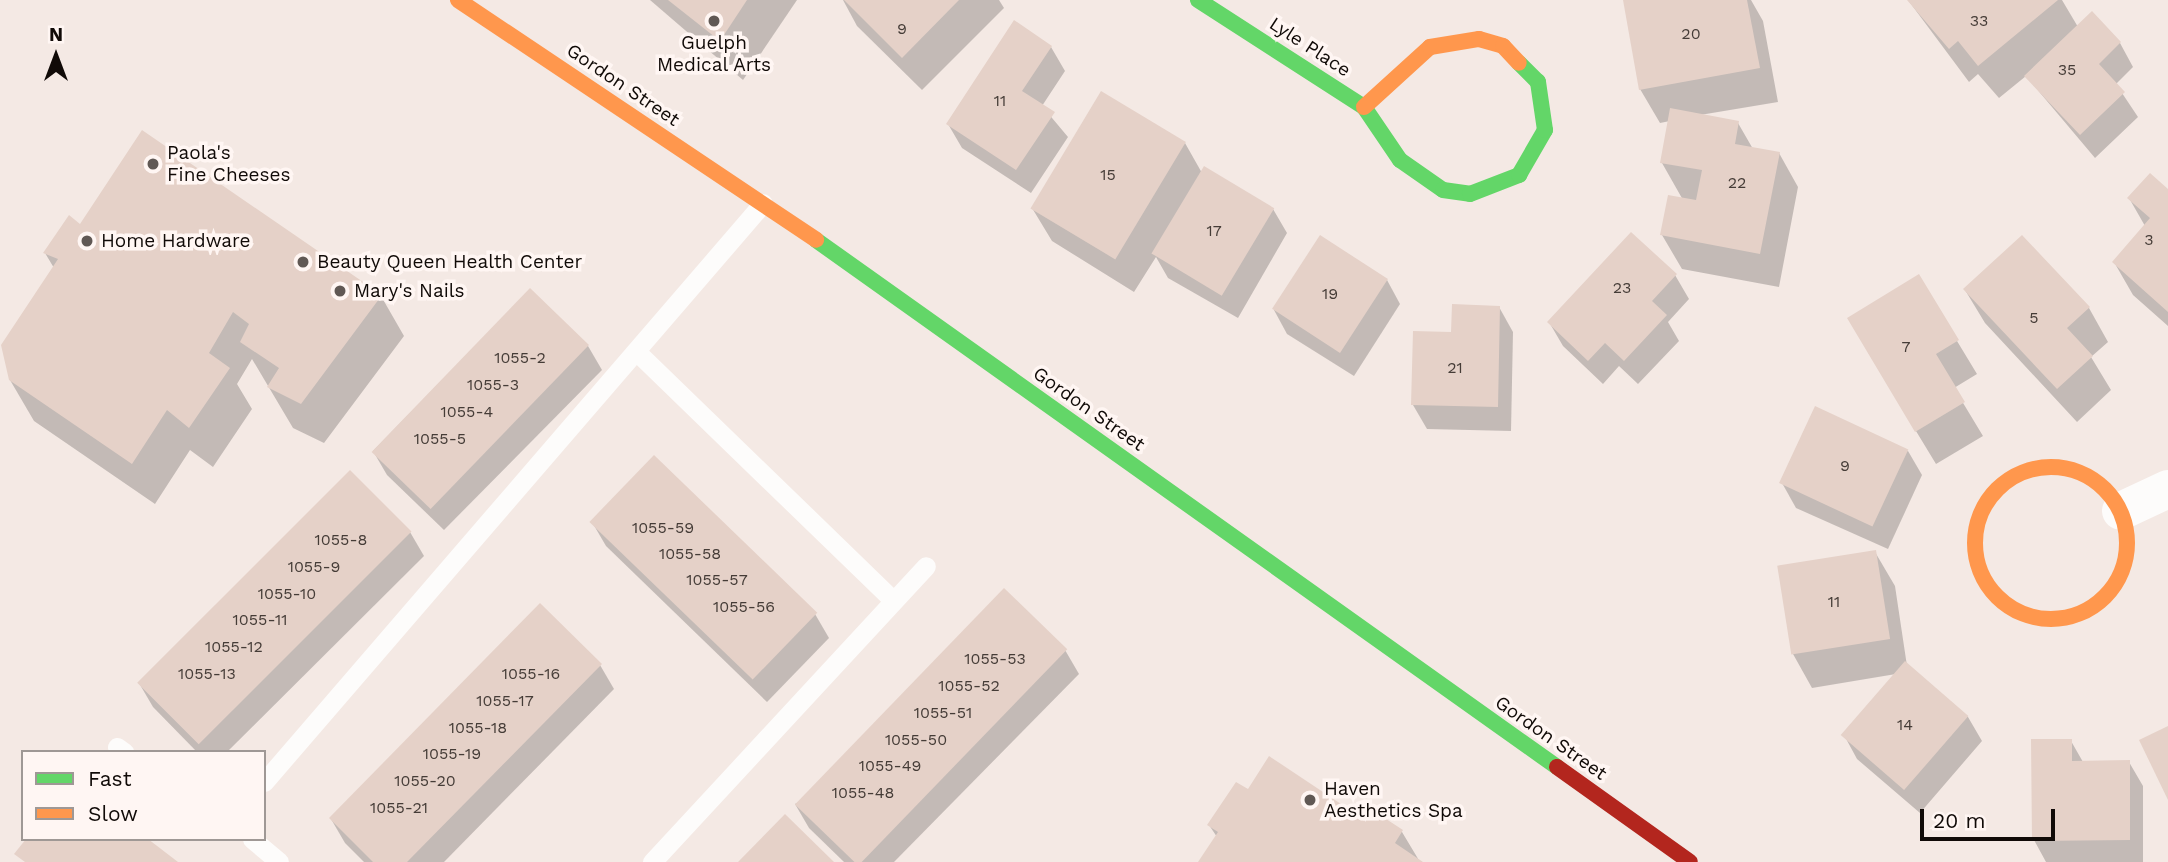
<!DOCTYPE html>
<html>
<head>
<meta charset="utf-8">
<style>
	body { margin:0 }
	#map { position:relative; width:2168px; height:862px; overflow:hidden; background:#f4e9e4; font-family:"Work Sans",sans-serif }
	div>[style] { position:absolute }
	.shadow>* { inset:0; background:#0003 }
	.building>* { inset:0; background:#e5d1c8; transform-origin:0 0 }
	.lane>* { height:19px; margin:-9.5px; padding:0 9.5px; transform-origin:9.5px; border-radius:9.5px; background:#fdfcfb }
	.street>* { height:38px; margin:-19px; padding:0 19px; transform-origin:19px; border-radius:19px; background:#fdfcfb }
	.fast>* { height:16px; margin:-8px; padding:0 8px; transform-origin:8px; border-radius:8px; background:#63d668 }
	.slow>* { height:16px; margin:-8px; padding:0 8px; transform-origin:8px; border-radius:8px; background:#ff974d }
	.slow>.ring { margin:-8px; padding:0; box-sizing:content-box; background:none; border:16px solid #ff974d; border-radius:50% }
	.jam>* { height:16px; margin:-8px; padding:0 8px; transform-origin:8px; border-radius:8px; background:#b3261e }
	.dots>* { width:19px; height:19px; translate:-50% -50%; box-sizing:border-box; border:4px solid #fff6f3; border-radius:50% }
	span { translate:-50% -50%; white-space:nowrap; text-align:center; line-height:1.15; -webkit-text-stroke:7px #fff6f3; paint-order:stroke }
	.number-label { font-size:16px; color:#453c37 }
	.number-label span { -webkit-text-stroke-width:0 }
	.poi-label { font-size:19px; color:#100a07 }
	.left { translate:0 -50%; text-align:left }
	.street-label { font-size:19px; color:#100a07 }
	.legend { position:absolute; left:21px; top:750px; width:245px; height:91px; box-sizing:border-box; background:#fff6f3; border:2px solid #9f9895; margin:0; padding:9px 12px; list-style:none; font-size:21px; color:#100a07 }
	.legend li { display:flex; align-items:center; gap:14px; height:35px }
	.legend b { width:35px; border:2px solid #9f9895 }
	.north { position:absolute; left:21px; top:21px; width:70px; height:70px; -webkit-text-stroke:5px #fff6f3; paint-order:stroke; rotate:0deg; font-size:19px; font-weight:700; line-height:28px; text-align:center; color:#100a07 }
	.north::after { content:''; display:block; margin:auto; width:24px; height:32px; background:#100a07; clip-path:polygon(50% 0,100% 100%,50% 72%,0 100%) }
	.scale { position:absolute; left:1920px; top:809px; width:135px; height:32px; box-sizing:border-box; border:4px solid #100a07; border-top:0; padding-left:9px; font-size:21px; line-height:24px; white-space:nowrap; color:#100a07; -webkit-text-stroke:5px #fff6f3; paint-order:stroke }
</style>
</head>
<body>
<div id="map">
	<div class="shadow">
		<i style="clip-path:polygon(650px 0,797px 0,743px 80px)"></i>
		<i style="clip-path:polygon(843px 0,999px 0,1004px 8px,922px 90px,857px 26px)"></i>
		<i style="clip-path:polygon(1624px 0,1751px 0,1763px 21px,1778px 102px,1700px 115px,1738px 123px,1753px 149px,1779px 153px,1798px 187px,1779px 287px,1682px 269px,1662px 235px,1683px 200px,1662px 163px,1670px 121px,1660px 123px,1640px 89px)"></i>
		<i style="clip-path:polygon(1908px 0,2062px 0,2078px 27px,2120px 43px,2133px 67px,2116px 84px,2138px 117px,2095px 158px,2026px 76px,1999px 98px,1978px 74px,1969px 82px)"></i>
		<i style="clip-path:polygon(1051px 47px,1065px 71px,1042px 106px,1068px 137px,1031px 193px,962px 148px,948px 124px)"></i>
		<i style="clip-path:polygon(1185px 143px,1202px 173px,1273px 209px,1287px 233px,1238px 318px,1168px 278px,1156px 257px,1134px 292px,1052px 241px,1032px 208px)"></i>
		<i style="clip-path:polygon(2168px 191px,2168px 326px,2133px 295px,2114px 262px,2145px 226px,2129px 198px)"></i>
		<i style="clip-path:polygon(81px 226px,381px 296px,404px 336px,324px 443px,293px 428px,252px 359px,237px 384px,252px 409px,213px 467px,190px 450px,155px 504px,34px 421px,10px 380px,54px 268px,45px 253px)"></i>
		<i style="clip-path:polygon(1675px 275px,1689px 299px,1668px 322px,1679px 341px,1638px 384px,1619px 366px,1603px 384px,1563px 346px,1549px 322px)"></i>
		<i style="clip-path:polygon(1387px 280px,1400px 304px,1354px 376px,1287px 334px,1274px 310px)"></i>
		<i style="clip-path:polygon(530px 290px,588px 346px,602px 370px,444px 530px,387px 475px,373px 451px)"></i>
		<i style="clip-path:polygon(1965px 290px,2089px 308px,2108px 342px,2091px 357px,2111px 390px,2077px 422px,1985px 323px)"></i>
		<i style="clip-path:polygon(1499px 307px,1513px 332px,1511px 431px,1427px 429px,1413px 405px,1453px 334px)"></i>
		<i style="clip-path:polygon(1957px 341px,1977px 374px,1954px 388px,1983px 436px,1936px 464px,1868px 352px)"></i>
		<i style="clip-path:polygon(1908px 451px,1922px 475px,1888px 549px,1796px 508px,1782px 483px)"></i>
		<i style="clip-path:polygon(592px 522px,815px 614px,829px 638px,767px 702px,606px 546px)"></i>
		<i style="clip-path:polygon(410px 532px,424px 556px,227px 752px,197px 752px,153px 707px,139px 683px)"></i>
		<i style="clip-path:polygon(1875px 552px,1895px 586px,1907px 666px,1968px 717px,1982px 741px,1920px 813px,1857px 759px,1844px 735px,1896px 674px,1812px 688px,1793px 654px)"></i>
		<i style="clip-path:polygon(1065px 650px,1079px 674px,894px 862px,844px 862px,809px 828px,795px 804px)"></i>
		<i style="clip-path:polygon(600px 665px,614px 689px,444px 862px,364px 862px,345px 843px,331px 819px)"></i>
		<i style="clip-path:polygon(2071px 741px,2083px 762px,2129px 762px,2143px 786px,2143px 862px,2046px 862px,2034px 840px)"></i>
		<i style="clip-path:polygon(1248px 792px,1402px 832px,1420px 862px,1200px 862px,1217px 837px,1209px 825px)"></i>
	</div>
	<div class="building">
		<i style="clip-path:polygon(668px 0,747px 0,720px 41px)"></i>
		<i style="clip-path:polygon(844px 0,959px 0,902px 58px)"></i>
		<i style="clip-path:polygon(1623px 0,1747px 0,1760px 68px,1639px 90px)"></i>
		<i style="clip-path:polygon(1907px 0,2058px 0,1978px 66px,1958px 41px,1949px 49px)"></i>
		<i style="clip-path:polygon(2092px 11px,2121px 42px,2099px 64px,2125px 92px,2080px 135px,2024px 76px)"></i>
		<i style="clip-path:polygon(1014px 20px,1052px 46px,1022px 91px,1055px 112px,1016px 170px,946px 124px)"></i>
		<i style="left:1101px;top:91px;width:99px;height:137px;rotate:31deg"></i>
		<i style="clip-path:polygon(1670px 108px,1739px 121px,1735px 144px,1780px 152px,1760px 254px,1660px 235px,1668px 195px,1696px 200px,1702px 170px,1660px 163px)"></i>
		<i style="clip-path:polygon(142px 130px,382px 295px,301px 404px,267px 387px,279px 368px,240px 342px,249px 324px,233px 312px,209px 353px,230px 368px,189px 428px,167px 410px,132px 464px,9px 380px,1px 345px,58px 259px,43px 253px,69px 215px,80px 224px)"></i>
		<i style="left:1204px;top:166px;width:82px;height:102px;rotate:31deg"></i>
		<i style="clip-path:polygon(2150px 173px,2168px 189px,2168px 312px,2112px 262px,2150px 218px,2127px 198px)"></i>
		<i style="clip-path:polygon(1631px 232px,1677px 274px,1652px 301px,1667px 315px,1624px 361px,1605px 343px,1588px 361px,1547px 322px)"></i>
		<i style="left:1320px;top:235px;width:81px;height:88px;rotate:33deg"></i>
		<i style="clip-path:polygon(2022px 235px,2090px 307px,2067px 328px,2093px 356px,2057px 389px,1963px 289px)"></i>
		<i style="clip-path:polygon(1919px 274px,1959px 340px,1936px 354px,1965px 402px,1915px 432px,1847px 318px)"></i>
		<i style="left:530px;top:288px;width:82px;height:228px;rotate:44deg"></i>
		<i style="clip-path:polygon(1452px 304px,1500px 306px,1498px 407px,1411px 405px,1413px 331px,1451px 332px)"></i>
		<i style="left:1815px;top:406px;width:103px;height:85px;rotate:25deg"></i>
		<i style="left:654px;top:455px;width:227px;height:93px;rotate:44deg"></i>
		<i style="left:350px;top:470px;width:87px;height:301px;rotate:45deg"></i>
		<i style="left:1876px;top:550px;width:90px;height:100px;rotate:81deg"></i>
		<i style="left:1004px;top:588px;width:88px;height:301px;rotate:44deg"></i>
		<i style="clip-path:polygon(540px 603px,602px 664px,407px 862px,373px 862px,329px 818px)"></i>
		<i style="left:1905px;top:661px;width:84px;height:98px;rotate:41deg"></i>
		<i style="clip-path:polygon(2168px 726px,2168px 800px,2139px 740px)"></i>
		<i style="clip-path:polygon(2031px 739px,2072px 739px,2072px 761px,2130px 760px,2130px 840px,2032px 841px)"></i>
		<i style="clip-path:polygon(1269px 756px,1356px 814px,1363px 804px,1403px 830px,1395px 843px,1423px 862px,1198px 862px,1218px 832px,1207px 825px,1236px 782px,1248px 789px)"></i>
		<i style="clip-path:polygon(785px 814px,834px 862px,738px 862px)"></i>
		<i style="clip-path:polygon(26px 839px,148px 839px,178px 862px,25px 862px,14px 854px)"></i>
	</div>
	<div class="lane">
		<i style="left:639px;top:354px;width:352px;rotate:44.1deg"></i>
		<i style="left:117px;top:747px;width:9px;rotate:36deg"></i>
		<i style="left:264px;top:782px;width:764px;rotate:-49.24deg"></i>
		<i style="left:252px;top:839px;width:35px;rotate:40deg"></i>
		<i style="left:652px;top:862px;width:403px;rotate:-47.2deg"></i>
	</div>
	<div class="street">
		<i style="left:2121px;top:511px;width:52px;rotate:-25.1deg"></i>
	</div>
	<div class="fast">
		<i style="left:1198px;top:0;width:197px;rotate:32.8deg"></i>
		<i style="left:1364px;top:107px;width:64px;rotate:55.8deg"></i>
		<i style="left:1400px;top:160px;width:52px;rotate:34.9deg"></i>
		<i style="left:1443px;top:190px;width:27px;rotate:8deg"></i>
		<i style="left:1470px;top:194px;width:53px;rotate:-21.2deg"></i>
		<i style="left:1519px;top:175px;width:52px;rotate:-60deg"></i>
		<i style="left:1545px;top:130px;width:49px;rotate:-98.3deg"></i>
		<i style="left:1538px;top:82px;width:27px;rotate:-135deg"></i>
		<i style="left:816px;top:240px;width:909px;rotate:35.42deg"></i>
	</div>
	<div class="slow">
		<i style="left:458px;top:0;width:431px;rotate:33.8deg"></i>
		<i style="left:1364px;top:107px;width:89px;rotate:-42.3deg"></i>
		<i style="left:1430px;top:47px;width:50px;rotate:-9.3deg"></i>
		<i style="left:1479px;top:39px;width:25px;rotate:16deg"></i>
		<i style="left:1503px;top:46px;width:23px;rotate:47deg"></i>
		<i class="ring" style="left:1975px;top:467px;width:136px;height:136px"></i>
	</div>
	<div class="jam">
		<i style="left:1557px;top:767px;width:163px;rotate:35.5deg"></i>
	</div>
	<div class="dots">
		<i style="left:714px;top:21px;background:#605854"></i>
		<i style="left:153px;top:164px;background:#605854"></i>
		<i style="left:87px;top:241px;background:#605854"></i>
		<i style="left:303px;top:262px;background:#605854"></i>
		<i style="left:340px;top:291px;background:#605854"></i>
		<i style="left:1310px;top:800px;background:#605854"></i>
	</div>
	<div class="number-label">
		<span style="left:1979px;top:21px">33</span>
		<span style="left:902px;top:29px">9</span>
		<span style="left:1691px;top:34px">20</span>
		<span style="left:2067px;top:70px">35</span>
		<span style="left:1000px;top:101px">11</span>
		<span style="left:1108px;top:175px">15</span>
		<span style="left:1737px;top:183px">22</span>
		<span style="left:1214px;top:231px">17</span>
		<span style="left:2149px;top:240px">3</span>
		<span style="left:1622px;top:288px">23</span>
		<span style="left:1330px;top:294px">19</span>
		<span style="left:2034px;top:318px">5</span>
		<span style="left:1906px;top:347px">7</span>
		<span style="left:520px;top:358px">1055-2</span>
		<span style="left:1455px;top:368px">21</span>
		<span style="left:493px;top:385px">1055-3</span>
		<span style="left:467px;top:412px">1055-4</span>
		<span style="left:440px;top:439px">1055-5</span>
		<span style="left:1845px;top:466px">9</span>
		<span style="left:663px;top:528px">1055-59</span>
		<span style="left:341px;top:540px">1055-8</span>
		<span style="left:690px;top:554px">1055-58</span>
		<span style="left:314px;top:567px">1055-9</span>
		<span style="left:717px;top:580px">1055-57</span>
		<span style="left:287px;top:594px">1055-10</span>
		<span style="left:1834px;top:602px">11</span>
		<span style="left:744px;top:607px">1055-56</span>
		<span style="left:260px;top:620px">1055-11</span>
		<span style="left:234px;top:647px">1055-12</span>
		<span style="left:995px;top:659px">1055-53</span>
		<span style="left:207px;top:674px">1055-13</span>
		<span style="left:531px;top:674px">1055-16</span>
		<span style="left:969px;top:686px">1055-52</span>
		<span style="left:505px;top:701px">1055-17</span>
		<span style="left:943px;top:713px">1055-51</span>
		<span style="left:1905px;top:725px">14</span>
		<span style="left:478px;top:728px">1055-18</span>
		<span style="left:916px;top:740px">1055-50</span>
		<span style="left:452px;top:754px">1055-19</span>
		<span style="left:890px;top:766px">1055-49</span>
		<span style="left:425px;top:781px">1055-20</span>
		<span style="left:863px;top:793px">1055-48</span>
		<span style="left:399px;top:808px">1055-21</span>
	</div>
	<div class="poi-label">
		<span style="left:714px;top:54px">Guelph<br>Medical Arts</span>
		<span class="left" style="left:167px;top:164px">Paola's<br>Fine Cheeses</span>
		<span class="left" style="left:101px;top:241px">Home Hardware</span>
		<span class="left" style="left:317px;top:262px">Beauty Queen Health Center</span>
		<span class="left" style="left:354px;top:291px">Mary's Nails</span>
		<span class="left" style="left:1324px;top:800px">Haven<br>Aesthetics Spa</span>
	</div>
	<div class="street-label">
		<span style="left:1310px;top:47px;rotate:33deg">Lyle Place</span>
		<span style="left:623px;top:85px;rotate:34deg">Gordon Street</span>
		<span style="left:1089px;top:409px;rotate:35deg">Gordon Street</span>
		<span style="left:1551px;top:738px;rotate:35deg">Gordon Street</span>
	</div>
	<ul class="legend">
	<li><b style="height:9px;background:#63d668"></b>Fast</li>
	<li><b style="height:9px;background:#ff974d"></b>Slow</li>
	</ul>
	<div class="north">N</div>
	<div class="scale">20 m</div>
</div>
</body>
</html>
